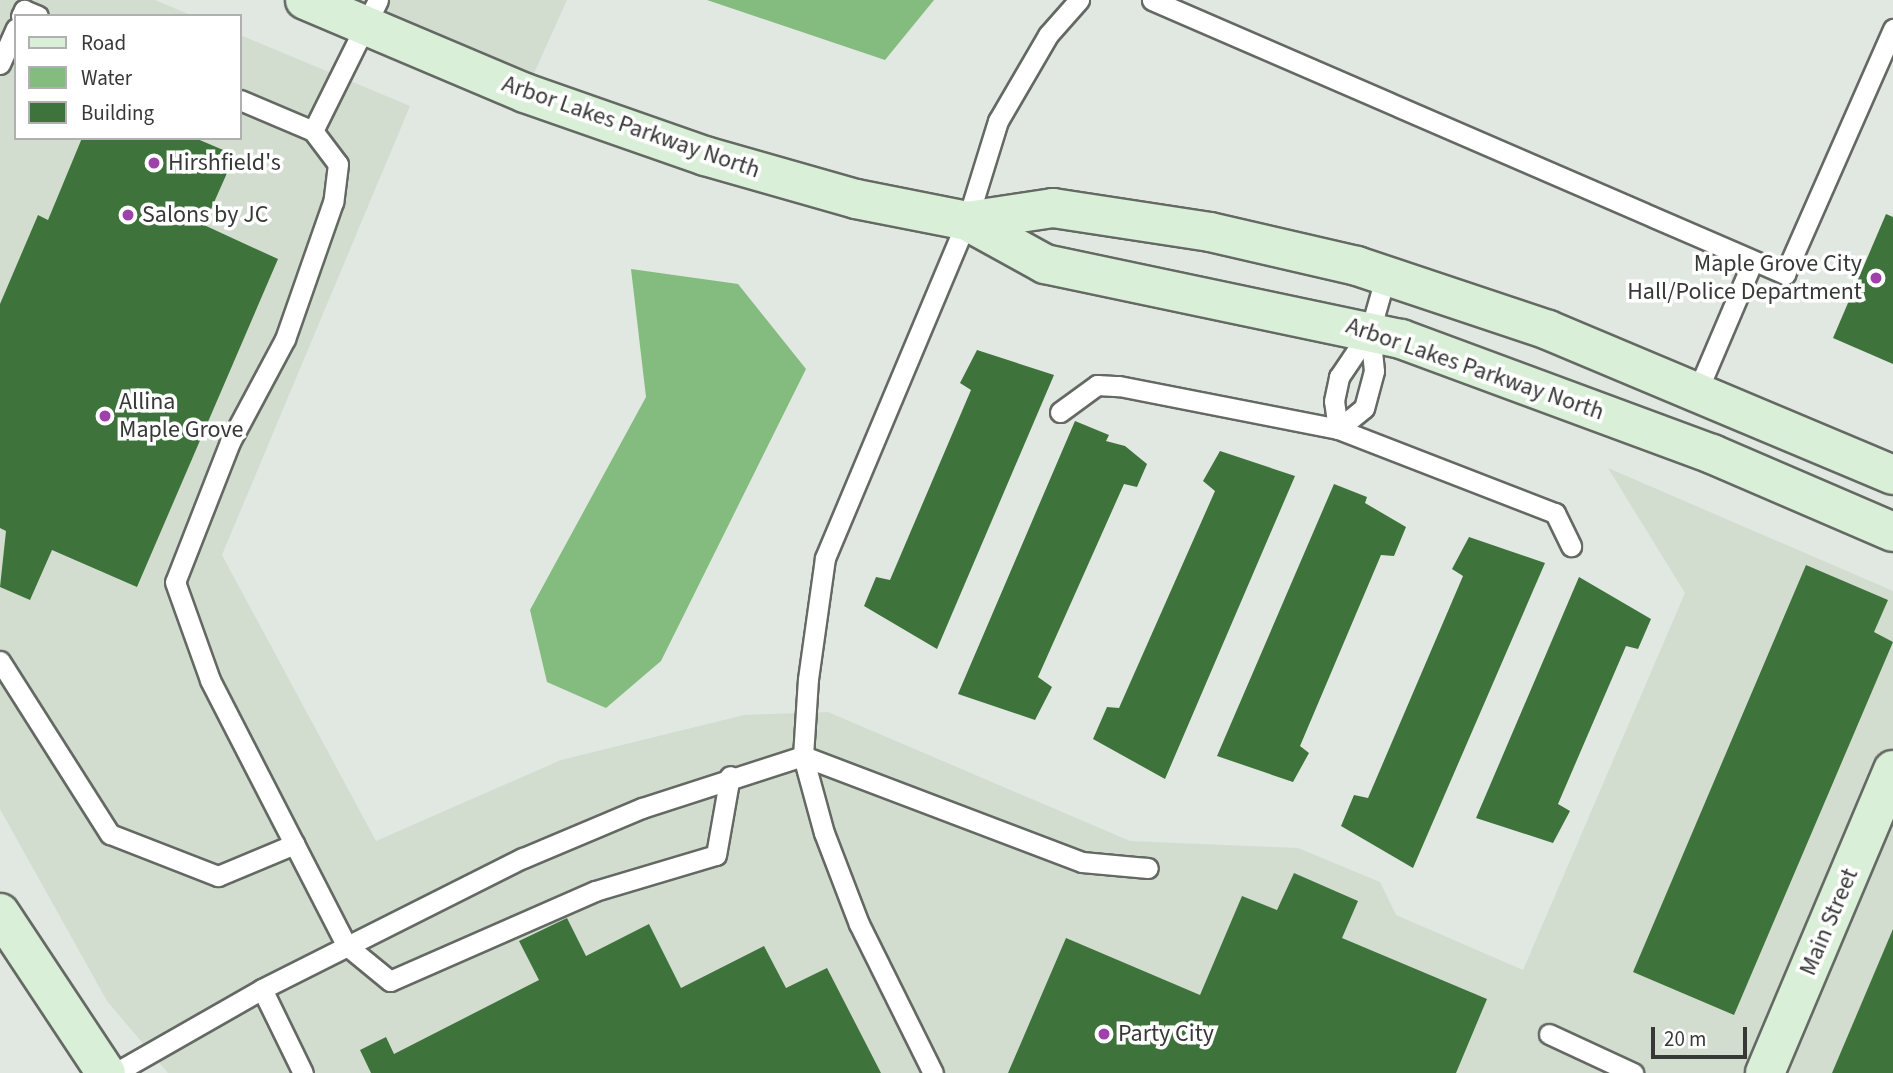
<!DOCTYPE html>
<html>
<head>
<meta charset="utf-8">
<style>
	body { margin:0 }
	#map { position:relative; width:1893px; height:1073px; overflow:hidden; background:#e1e7e1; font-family:"Source Sans 3",sans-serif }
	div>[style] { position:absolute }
	.built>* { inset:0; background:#d2ddd0 }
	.water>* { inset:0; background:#84bc7f }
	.building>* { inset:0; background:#3e743b }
	.roads { filter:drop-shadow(2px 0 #646963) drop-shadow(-2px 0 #646963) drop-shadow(0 2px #646963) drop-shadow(0 -2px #646963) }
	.lane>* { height:19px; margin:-9.5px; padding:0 9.5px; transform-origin:9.5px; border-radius:9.5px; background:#fff }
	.secondary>* { height:38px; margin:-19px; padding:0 19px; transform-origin:19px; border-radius:19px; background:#d9efd7 }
	.dots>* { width:19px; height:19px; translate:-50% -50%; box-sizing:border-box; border:4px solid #fff; border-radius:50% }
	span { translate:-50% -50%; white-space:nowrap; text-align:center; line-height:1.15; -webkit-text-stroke:7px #fff; paint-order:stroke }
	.street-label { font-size:24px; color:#373937 }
	.poi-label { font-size:24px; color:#373937 }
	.left { translate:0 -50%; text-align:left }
	.right { translate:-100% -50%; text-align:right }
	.legend { position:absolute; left:14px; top:14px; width:228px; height:126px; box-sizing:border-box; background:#fff; border:2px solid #afb0af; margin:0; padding:9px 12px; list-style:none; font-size:21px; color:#373937 }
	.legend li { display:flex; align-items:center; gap:14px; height:35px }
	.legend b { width:35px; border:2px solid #afb0af }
	.scale { position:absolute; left:1651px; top:1027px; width:96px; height:32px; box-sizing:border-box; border:4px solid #373937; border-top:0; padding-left:9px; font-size:21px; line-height:24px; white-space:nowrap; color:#373937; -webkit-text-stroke:5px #fff; paint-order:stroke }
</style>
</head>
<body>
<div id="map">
	<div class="built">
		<i style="clip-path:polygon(0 0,155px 0,193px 16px,16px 16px,16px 138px,240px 138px,240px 35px,410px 106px,222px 555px,376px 841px,561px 760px,744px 715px,828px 712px,1130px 841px,1298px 848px,1380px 882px,1396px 915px,1523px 970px,1685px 593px,1608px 468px,1893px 591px,1893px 1073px,168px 1073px,107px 1001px,0 809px)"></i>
		<i style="clip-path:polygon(305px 0,567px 0,525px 93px)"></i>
	</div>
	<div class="water">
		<i style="clip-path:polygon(707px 0,934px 0,885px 60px)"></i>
		<i style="clip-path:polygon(631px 269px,738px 284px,806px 369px,661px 661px,606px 708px,547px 682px,530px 610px,646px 397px)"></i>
	</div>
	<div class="building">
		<i style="clip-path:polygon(82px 138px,195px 138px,235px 155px,204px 225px,278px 259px,137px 587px,52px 550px,30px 600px,0 587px,6px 531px,0 528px,0 304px,38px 215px,48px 220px)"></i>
		<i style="clip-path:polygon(1886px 214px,1893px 217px,1893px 364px,1833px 338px)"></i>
		<i style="clip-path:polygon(977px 350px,1054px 375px,937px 649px,864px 606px,876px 577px,890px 580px,971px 390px,960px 383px)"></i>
		<i style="clip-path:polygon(1075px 421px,1109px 435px,1106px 441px,1125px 446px,1147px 464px,1137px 487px,1124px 484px,1038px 677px,1052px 687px,1035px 720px,958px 694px)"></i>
		<i style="clip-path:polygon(1220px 451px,1295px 476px,1165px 779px,1093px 739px,1107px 707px,1119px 708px,1215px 491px,1203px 481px)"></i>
		<i style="clip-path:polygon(1334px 484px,1367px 497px,1365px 503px,1406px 527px,1394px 556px,1381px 555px,1300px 746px,1309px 753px,1293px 782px,1217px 756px)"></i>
		<i style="clip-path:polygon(1469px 537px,1545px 563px,1413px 868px,1341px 826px,1354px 795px,1368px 798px,1463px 576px,1452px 569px)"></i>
		<i style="clip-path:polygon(1806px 565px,1888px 600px,1874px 632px,1893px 642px,1734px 1015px,1633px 972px)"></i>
		<i style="clip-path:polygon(1579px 577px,1651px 619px,1638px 649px,1626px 646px,1558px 804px,1570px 811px,1553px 843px,1476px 818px)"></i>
		<i style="clip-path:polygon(1294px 873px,1358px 901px,1342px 938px,1487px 999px,1456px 1073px,1008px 1073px,1066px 938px,1200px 995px,1242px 896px,1277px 910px)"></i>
		<i style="clip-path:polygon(567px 918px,586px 956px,649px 924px,681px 988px,764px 946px,786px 988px,827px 968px,881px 1073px,371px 1073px,360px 1050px,386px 1037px,394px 1054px,539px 980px,519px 941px)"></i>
		<i style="clip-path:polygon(1893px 929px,1893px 1073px,1832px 1073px)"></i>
	</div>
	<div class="roads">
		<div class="lane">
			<i style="left:378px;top:0;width:146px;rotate:116.4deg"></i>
			<i style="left:313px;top:131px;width:41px;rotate:52.9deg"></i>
			<i style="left:338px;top:164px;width:38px;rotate:97deg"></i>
			<i style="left:333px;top:202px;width:145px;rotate:109.3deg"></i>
			<i style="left:285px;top:339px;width:117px;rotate:118.1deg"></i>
			<i style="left:230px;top:442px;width:150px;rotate:111.4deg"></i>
			<i style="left:175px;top:582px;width:104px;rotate:70.3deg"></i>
			<i style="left:210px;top:680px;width:298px;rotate:62.8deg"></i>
			<i style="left:346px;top:945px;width:57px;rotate:39.3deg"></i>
			<i style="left:390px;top:981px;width:224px;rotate:-23.7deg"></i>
			<i style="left:595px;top:891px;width:126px;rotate:-16.6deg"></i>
			<i style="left:716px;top:855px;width:80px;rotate:-80deg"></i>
			<i style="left:1152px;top:0;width:690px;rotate:23.41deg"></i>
			<i style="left:1785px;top:274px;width:268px;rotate:-66.2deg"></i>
			<i style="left:21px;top:16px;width:7px;rotate:-63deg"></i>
			<i style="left:24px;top:10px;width:15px;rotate:23deg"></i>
			<i style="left:0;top:64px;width:39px;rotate:-66deg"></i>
			<i style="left:240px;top:100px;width:79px;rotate:23deg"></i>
			<i style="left:1370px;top:331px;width:40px;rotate:84.3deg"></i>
			<i style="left:1374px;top:371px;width:38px;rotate:105deg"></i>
			<i style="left:1364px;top:408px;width:33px;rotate:141deg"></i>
			<i style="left:1338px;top:429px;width:28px;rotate:-98deg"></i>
			<i style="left:1334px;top:401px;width:25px;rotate:-78deg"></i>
			<i style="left:1339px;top:377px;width:55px;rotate:-56deg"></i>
			<i style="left:1370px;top:331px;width:58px;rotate:-74.1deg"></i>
			<i style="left:1697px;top:392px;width:142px;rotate:-66.9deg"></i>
			<i style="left:1060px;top:412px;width:46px;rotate:-36.1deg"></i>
			<i style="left:1097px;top:385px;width:22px;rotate:3deg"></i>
			<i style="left:1119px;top:386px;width:223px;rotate:11.1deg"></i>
			<i style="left:1338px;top:429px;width:233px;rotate:21.2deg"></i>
			<i style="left:1555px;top:513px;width:37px;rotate:64deg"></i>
			<i style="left:0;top:661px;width:205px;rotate:57.6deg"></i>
			<i style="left:110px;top:834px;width:116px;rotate:21.3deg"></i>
			<i style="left:218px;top:876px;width:83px;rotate:-22.6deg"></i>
			<i style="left:262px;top:989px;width:93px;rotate:64deg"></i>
			<i style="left:1549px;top:1034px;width:93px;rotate:24.9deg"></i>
			<i style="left:115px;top:1073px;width:169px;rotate:-29.7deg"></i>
			<i style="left:262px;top:989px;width:292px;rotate:-26.7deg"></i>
			<i style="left:523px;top:858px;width:129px;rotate:-22.8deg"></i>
			<i style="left:642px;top:808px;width:169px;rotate:-17.9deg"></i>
			<i style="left:803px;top:756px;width:298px;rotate:20.8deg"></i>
			<i style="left:1082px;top:862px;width:66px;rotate:5.2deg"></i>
			<i style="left:933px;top:1073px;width:166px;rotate:-116.4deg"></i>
			<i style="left:859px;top:924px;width:97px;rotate:-111deg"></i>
			<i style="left:824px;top:833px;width:80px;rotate:-105.3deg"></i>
			<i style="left:803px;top:756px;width:77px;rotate:-86.3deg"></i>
			<i style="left:808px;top:679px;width:122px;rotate:-82deg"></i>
			<i style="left:825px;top:558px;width:366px;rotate:-67.2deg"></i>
			<i style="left:967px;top:221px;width:105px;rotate:-72.8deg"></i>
			<i style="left:998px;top:121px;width:99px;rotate:-59.8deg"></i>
			<i style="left:1048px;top:35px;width:47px;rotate:-48.5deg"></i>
		</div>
		<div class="secondary">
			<i style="left:305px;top:0;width:239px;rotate:22.9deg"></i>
			<i style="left:525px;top:93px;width:191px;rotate:19.3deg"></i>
			<i style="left:705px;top:156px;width:157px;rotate:15.9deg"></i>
			<i style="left:856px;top:199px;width:113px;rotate:11.2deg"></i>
			<i style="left:967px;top:221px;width:89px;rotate:28.9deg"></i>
			<i style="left:1045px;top:264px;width:364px;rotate:11.9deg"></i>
			<i style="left:1401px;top:339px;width:332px;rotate:20.3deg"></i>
			<i style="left:1712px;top:454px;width:197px;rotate:23.3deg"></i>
			<i style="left:967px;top:221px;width:87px;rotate:-8.6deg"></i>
			<i style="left:1053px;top:208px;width:159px;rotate:8.7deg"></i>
			<i style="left:1210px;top:232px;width:151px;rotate:13deg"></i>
			<i style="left:1357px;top:266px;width:201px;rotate:18.5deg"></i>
			<i style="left:1548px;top:330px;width:374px;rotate:22.8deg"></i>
			<i style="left:0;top:913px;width:192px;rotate:56.5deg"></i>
			<i style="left:1765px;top:1073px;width:329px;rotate:-67.1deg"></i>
		</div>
	</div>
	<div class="dots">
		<i style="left:154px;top:163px;background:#9e41ab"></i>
		<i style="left:128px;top:215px;background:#9e41ab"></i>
		<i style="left:1876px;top:278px;background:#9e41ab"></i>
		<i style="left:105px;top:416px;background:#9e41ab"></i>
		<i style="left:1104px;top:1034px;background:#9e41ab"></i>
	</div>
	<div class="street-label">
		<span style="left:631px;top:127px;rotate:19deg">Arbor Lakes Parkway North</span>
		<span style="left:1475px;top:369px;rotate:19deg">Arbor Lakes Parkway North</span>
		<span style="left:1829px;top:922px;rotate:-67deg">Main Street</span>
	</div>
	<div class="poi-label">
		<span class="left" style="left:168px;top:163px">Hirshfield's</span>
		<span class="left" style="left:142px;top:215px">Salons by JC</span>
		<span class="right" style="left:1862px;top:278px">Maple Grove City<br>Hall/Police Department</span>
		<span class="left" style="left:119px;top:416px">Allina<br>Maple Grove</span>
		<span class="left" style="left:1118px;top:1034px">Party City</span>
	</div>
	<ul class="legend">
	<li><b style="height:9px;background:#d9efd7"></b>Road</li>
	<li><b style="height:19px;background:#84bc7f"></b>Water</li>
	<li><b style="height:19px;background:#3e743b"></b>Building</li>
	</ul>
	<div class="scale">20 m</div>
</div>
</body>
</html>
